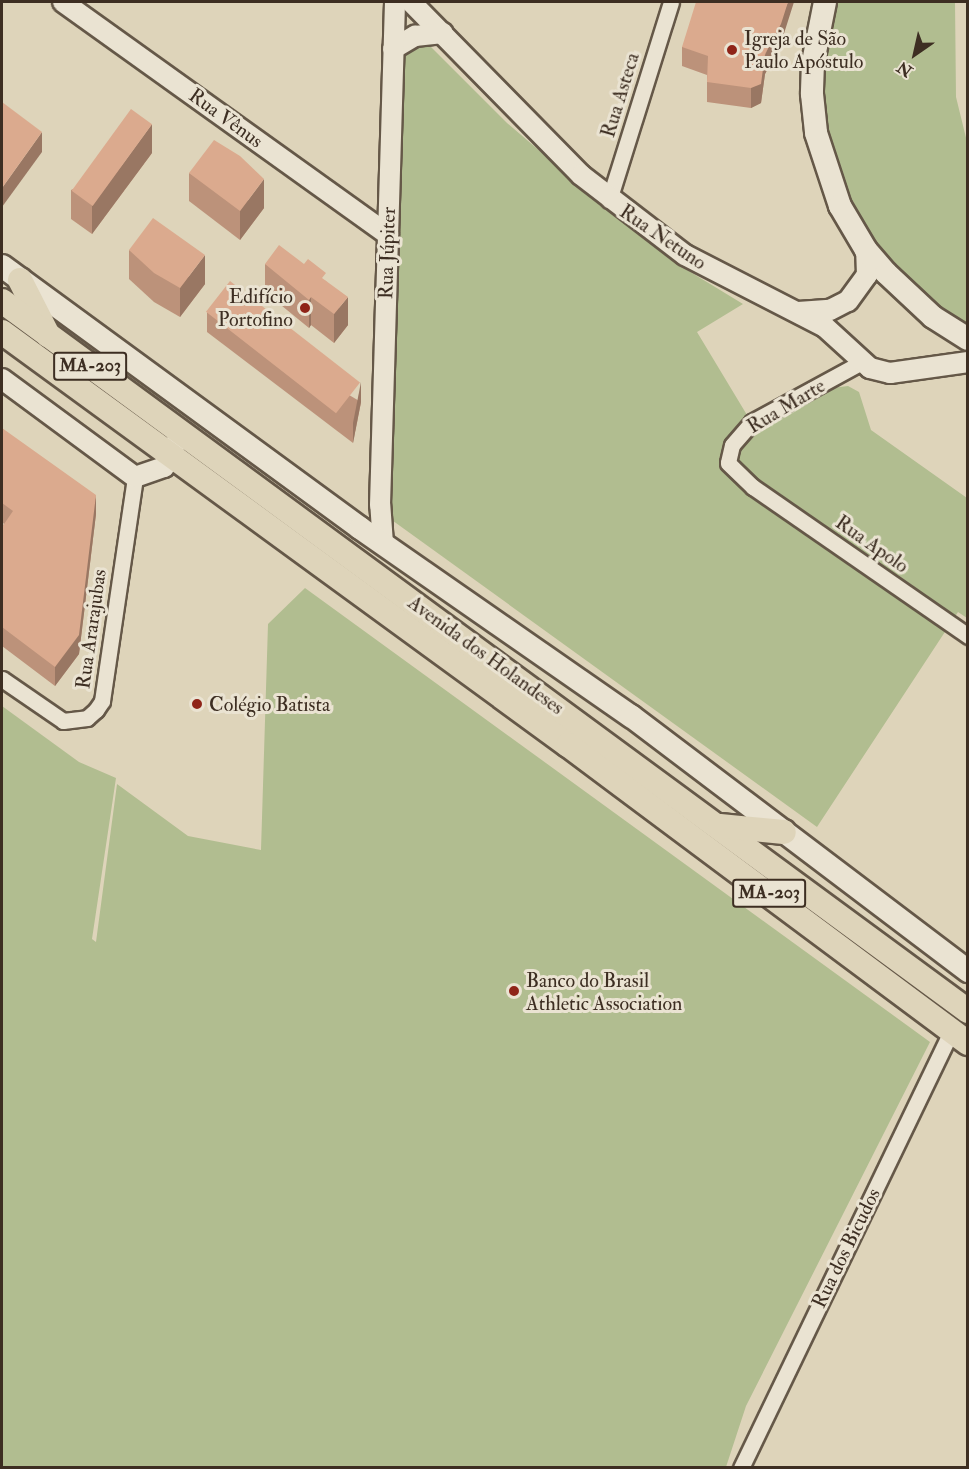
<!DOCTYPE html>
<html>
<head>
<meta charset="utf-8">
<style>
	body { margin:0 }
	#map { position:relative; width:969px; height:1469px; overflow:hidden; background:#ded4ba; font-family:"IM FELL Double Pica",serif }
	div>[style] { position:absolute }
	.green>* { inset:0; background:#b1bd90 }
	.roads { filter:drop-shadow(2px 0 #655848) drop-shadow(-2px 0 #655848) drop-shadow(0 2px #655848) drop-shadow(0 -2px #655848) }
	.minor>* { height:15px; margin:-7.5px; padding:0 7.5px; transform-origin:7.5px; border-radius:7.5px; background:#eae3d2 }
	.tertiary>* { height:20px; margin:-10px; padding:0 10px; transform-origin:10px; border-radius:10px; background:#eae3d2 }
	.secondary>* { height:22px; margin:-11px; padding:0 11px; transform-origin:11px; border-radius:11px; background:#eae3d2 }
	.primary>* { height:24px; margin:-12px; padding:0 12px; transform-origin:12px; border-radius:12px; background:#ded4ba }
	.wall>* { inset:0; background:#bc927a }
	.shaded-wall>* { inset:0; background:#997763 }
	.building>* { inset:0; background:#dbaa8e; transform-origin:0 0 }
	.dots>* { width:16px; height:16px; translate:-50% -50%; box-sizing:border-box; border:3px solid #eae3d2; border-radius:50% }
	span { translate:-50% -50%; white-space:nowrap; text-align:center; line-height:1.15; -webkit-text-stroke:6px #eae3d2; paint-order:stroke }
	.shield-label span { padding:2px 4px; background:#eae3d2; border:2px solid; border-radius:4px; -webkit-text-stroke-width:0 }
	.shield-label { font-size:18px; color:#3d2e22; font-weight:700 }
	.poi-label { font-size:20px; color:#3d2e22 }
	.left { translate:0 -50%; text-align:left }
	.right { translate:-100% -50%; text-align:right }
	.street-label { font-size:20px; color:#3d2e22 }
	.frame { position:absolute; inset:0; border:3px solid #3d2e22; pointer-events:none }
	.north { position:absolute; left:885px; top:24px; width:60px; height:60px; -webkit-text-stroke:4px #eae3d2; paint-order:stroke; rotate:214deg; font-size:16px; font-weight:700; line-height:24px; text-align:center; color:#3d2e22 }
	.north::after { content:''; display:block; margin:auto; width:21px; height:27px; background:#3d2e22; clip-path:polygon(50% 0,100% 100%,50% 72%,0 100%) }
</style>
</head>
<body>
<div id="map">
	<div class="green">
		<i style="clip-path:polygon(833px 2px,955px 2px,956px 97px,968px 146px,967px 329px,947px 318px,871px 249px,829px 158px,820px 98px)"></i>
		<i style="clip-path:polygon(425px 41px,507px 123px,605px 207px,674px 262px,743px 304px,697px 332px,747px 415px,759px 425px,832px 388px,848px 386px,859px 392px,871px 430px,967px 498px,967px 618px,958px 612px,817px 827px,389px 518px,401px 50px)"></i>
		<i style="clip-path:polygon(305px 588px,930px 1042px,746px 1406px,726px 1467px,2px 1467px,2px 706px,79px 762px,116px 778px,92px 939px,96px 942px,117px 784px,188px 836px,261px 850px,268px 624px)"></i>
	</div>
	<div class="roads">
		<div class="minor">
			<i style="left:609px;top:200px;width:207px;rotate:-72.6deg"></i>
			<i style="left:860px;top:363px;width:123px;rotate:151.4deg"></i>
			<i style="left:752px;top:422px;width:30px;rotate:131deg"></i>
			<i style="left:732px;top:445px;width:18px;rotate:103deg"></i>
			<i style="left:728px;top:463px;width:35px;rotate:44deg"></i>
			<i style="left:753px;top:487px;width:262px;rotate:34.7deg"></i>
			<i style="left:2px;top:679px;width:74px;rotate:34.5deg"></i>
			<i style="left:63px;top:721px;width:24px;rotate:-7deg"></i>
			<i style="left:87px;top:718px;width:12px;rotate:-42deg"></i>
			<i style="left:96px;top:710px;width:11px;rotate:-56deg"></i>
			<i style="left:102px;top:701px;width:226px;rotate:-81.6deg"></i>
			<i style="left:741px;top:1468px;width:487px;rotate:-64.3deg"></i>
		</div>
		<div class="tertiary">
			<i style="left:63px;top:2px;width:400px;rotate:35.6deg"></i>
			<i style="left:411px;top:2px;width:243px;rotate:45.5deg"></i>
			<i style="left:581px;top:175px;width:131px;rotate:37.6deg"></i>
			<i style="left:685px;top:255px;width:157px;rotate:27.2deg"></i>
			<i style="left:825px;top:327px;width:61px;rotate:42.3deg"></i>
			<i style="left:870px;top:368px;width:21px;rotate:14deg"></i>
			<i style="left:890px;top:373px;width:79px;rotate:-8deg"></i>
			<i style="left:393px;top:49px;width:26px;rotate:-31deg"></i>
			<i style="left:415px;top:36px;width:28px;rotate:-6deg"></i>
			<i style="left:798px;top:312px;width:32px;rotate:-4deg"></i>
			<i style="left:830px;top:310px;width:20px;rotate:-27deg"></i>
			<i style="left:848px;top:301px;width:32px;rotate:-54deg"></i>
			<i style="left:867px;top:275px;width:25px;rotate:-92deg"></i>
			<i style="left:2px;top:379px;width:165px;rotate:36.4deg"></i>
			<i style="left:135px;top:477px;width:31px;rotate:-19deg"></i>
			<i style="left:164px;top:467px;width:28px;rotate:-64deg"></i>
			<i style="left:383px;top:544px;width:39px;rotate:-94deg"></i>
			<i style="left:380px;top:505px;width:503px;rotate:-88.29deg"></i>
		</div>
		<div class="secondary">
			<i style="left:825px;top:2px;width:61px;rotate:101.3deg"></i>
			<i style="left:813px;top:62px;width:32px;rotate:92deg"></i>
			<i style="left:812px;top:94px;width:39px;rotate:84deg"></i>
			<i style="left:816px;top:133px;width:77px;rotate:71.8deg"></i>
			<i style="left:840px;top:206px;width:51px;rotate:59.4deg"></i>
			<i style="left:866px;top:250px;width:30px;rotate:49deg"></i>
			<i style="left:886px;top:273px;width:64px;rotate:43.1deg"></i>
			<i style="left:933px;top:317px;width:41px;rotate:32.2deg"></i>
			<i style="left:2px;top:266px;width:444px;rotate:36.2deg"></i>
			<i style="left:360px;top:528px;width:330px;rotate:34.8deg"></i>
			<i style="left:631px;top:716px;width:423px;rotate:37.1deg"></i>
		</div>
		<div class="primary">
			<i style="left:20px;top:280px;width:62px;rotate:63deg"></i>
			<i style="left:2px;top:301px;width:1199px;rotate:36.32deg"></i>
			<i style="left:2px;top:332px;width:701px;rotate:36.12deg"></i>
			<i style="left:568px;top:745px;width:499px;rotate:36.7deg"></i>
			<i style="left:720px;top:826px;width:64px;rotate:5.4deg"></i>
		</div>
	</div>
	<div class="wall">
		<i style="clip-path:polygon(781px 43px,765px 74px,761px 103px,751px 108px,707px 102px,707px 75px,682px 66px,682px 47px)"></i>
		<i style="clip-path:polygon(152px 153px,92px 234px,71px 219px,71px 190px)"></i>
		<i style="clip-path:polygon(189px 173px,264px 208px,240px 240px,189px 201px)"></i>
		<i style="clip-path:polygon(129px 250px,205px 284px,180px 317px,154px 302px,129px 279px)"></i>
		<i style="clip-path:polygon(265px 264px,326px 281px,348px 325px,334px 343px,311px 325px,309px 328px,265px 292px)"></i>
		<i style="clip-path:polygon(207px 312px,361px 402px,353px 443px,207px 332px)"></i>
		<i style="clip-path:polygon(2px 428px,96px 514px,79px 654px,55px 686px,2px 646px,2px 527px,4px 524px,2px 522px)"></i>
	</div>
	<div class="shaded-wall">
		<i style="clip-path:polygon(788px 2px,794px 2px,781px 43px,765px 74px,761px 103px,751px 108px,751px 88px)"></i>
		<i style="clip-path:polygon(152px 124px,152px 153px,92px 234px,92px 206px)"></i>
		<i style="clip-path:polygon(42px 132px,42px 152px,2px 207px,2px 188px)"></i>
		<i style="clip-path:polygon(264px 179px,264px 208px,240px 240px,240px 211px)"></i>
		<i style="clip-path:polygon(205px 255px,205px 284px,180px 317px,180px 288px)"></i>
		<i style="clip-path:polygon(311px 297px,311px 325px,309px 328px,309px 300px)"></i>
		<i style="clip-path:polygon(348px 297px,348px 325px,334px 343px,334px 314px)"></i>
		<i style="clip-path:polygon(361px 382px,361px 402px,353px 443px,353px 423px)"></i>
		<i style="clip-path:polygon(96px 495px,96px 514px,79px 654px,55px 686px,55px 667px)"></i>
	</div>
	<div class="building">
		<i style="clip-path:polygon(696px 2px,788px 2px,781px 24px,765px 54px,761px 84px,751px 88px,707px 82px,708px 56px,682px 47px)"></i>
		<i style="clip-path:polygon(2px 102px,42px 132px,2px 188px)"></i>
		<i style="left:131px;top:109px;width:26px;height:101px;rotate:36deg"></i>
		<i style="clip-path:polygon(214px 140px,240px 156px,264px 179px,240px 211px,189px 173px)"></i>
		<i style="clip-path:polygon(153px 218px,205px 255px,180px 288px,154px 273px,129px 250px)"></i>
		<i style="clip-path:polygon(279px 245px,304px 264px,308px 259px,326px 273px,322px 278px,348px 297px,334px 314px,311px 297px,309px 300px,265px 264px)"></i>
		<i style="left:230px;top:281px;width:165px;height:39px;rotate:38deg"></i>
		<i style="clip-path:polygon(2px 428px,96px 495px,79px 635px,55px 667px,2px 627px,2px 527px,13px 511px,2px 503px)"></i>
	</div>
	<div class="dots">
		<i style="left:732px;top:50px;background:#8f2418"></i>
		<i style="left:305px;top:308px;background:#8f2418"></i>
		<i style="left:197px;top:704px;background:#8f2418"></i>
		<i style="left:514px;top:991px;background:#8f2418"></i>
	</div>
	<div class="shield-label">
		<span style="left:90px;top:366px">MA-203</span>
		<span style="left:769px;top:893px">MA-203</span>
	</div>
	<div class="poi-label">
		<span class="left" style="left:744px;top:50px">Igreja de São<br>Paulo Apóstulo</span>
		<span class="right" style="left:293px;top:308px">Edifício<br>Portofino</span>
		<span class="left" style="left:209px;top:704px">Colégio Batista</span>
		<span class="left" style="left:526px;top:992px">Banco do Brasil<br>Athletic Association</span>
	</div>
	<div class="street-label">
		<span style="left:620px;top:95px;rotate:-73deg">Rua Asteca</span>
		<span style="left:226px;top:118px;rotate:36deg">Rua Vênus</span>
		<span style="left:663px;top:237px;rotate:34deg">Rua Netuno</span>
		<span style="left:387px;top:253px;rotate:-88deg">Rua Júpiter</span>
		<span style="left:786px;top:406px;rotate:-31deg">Rua Marte</span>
		<span style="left:872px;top:544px;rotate:35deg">Rua Apolo</span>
		<span style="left:91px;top:629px;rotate:-82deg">Rua Ararajubas</span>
		<span style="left:486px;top:655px;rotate:36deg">Avenida dos Holandeses</span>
		<span style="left:846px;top:1248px;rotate:-64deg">Rua dos Bicudos</span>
	</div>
	<div class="frame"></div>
	<div class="north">N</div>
</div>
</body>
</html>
